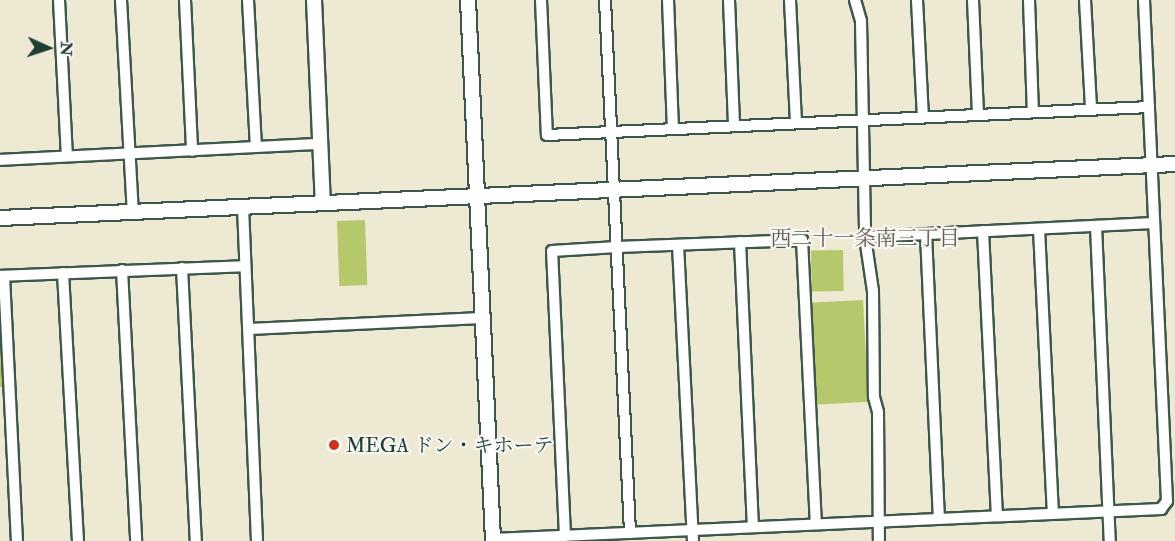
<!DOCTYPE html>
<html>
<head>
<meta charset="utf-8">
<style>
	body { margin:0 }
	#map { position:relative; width:1175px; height:541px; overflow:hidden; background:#ede9d2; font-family:"IM FELL Double Pica","Noto Serif JP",serif }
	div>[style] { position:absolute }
	.green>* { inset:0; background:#b5c86b; transform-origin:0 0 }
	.roads { filter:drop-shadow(2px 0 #3e574c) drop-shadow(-2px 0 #3e574c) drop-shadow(0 2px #3e574c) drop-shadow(0 -2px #3e574c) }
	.minor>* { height:10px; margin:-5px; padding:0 5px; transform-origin:5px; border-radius:5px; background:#fff }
	.tertiary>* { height:14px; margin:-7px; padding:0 7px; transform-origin:7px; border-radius:7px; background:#fff }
	.dots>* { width:16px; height:16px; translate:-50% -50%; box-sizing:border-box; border:3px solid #f6f6f2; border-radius:50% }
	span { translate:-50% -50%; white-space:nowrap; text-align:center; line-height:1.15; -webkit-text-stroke:4.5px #f6f6f2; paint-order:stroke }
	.poi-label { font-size:20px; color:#1f3d34 }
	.left { translate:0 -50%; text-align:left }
	.neighbourhood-label { font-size:21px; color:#625c53 }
	.north { position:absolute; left:18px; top:18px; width:60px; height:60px; -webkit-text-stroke:4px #f6f6f2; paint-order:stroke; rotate:93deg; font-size:16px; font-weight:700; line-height:24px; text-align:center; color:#1f3d34 }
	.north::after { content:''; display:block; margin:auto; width:21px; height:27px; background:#1f3d34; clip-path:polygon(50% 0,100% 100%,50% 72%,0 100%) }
</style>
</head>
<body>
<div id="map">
	<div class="green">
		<i style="left:365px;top:220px;width:65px;height:28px;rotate:88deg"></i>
		<i style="left:843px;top:250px;width:41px;height:32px;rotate:89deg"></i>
		<i style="clip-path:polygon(0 282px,5px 387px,0 387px)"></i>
		<i style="left:863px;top:300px;width:102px;height:54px;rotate:87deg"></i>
	</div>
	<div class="roads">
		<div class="minor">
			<i style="left:59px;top:0;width:156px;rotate:87.1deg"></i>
			<i style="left:121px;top:0;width:213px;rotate:86.8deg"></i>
			<i style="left:185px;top:0;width:151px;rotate:87.3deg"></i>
			<i style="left:248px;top:0;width:147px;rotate:86.9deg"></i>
			<i style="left:541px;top:0;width:135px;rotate:87.5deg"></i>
			<i style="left:547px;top:135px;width:603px;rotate:-2.66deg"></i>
			<i style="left:605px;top:0;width:534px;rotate:87.31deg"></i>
			<i style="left:668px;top:0;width:128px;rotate:87.8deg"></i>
			<i style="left:729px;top:0;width:125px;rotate:87.7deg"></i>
			<i style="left:790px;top:0;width:123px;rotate:87.2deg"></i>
			<i style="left:855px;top:0;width:22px;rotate:74deg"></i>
			<i style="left:861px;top:21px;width:216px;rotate:88.9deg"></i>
			<i style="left:865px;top:237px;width:55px;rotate:81.6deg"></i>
			<i style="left:873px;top:291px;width:106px;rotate:89.5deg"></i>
			<i style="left:874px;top:397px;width:16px;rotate:75deg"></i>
			<i style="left:878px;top:412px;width:129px;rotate:89.6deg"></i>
			<i style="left:917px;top:0;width:117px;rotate:87.1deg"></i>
			<i style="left:973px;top:0;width:114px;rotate:87.5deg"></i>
			<i style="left:1029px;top:0;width:112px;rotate:88deg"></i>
			<i style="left:1085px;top:0;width:109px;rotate:86.8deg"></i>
			<i style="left:0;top:160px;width:321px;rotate:-2.9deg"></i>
			<i style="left:243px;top:207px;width:334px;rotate:87.6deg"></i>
			<i style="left:1096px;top:226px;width:315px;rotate:87.5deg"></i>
			<i style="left:1039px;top:229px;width:284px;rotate:87.2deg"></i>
			<i style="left:983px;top:231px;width:285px;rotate:87.2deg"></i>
			<i style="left:926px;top:234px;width:284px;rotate:87.4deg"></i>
			<i style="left:865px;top:237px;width:289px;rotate:-2.8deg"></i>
			<i style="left:740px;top:242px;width:285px;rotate:87.4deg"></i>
			<i style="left:678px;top:245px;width:296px;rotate:87.1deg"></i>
			<i style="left:182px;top:268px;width:273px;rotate:87.1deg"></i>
			<i style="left:122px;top:270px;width:271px;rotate:87deg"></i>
			<i style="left:63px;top:273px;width:268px;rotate:86.8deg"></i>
			<i style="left:0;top:276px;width:245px;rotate:-2.3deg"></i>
			<i style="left:4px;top:276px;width:265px;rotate:87.2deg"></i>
			<i style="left:249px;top:329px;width:233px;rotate:-2.7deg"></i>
			<i style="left:565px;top:536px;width:285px;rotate:-92.6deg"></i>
			<i style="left:552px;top:251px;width:65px;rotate:-3.5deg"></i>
			<i style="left:617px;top:247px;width:185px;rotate:-2.2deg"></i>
			<i style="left:802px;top:240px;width:284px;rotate:87.2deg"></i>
			<i style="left:493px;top:539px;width:669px;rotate:-2.57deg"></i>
			<i style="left:1161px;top:509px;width:10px;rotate:-53deg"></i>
			<i style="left:1167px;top:501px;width:502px;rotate:-92.63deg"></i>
		</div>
		<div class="tertiary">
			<i style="left:314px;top:0;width:203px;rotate:87.5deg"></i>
			<i style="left:468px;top:0;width:542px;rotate:87.35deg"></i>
			<i style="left:0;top:218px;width:1176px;rotate:-2.63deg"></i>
		</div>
	</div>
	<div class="dots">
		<i style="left:334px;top:445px;background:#c8321e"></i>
	</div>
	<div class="poi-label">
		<span class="left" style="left:346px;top:445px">MEGA ドン・キホーテ</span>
	</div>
	<div class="neighbourhood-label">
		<span style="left:865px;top:239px">西二十一条南三丁目</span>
	</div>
	<div class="north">N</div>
</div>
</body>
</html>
